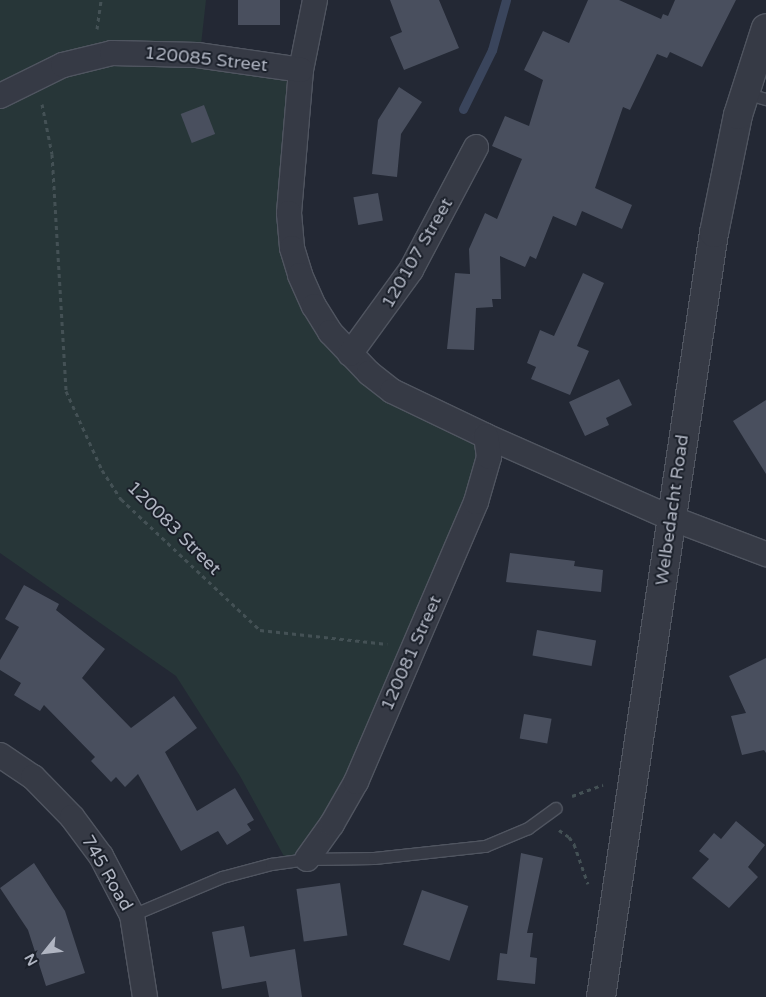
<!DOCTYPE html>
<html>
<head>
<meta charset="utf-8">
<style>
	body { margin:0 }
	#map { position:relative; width:766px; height:997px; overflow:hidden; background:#232834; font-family:"Varela Round",sans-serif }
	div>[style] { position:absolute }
	.green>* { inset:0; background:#273638 }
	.stream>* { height:9px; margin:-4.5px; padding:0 4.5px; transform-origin:4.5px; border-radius:4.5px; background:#3a455c }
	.building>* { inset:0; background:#494f5e; transform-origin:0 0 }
	.path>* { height:3px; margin-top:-1.5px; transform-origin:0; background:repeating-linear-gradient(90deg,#445155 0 4px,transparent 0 8px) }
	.roads { filter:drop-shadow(1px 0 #505560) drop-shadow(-1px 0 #505560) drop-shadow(0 1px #505560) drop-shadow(0 -1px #505560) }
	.service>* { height:11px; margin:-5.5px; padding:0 5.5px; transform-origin:5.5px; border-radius:5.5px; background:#363a45 }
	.minor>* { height:24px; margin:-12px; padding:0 12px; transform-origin:12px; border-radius:12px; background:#363a45 }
	.tertiary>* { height:28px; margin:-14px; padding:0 14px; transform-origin:14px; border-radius:14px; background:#363a45 }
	span { translate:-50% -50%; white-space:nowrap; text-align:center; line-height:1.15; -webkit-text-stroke:4px #1b202a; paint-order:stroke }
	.street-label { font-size:18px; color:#b0b5c2 }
	.north { position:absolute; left:20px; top:927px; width:50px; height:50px; -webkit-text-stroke:4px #1b202a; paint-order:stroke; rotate:241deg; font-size:14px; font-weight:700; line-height:20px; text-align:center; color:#b0b5c2 }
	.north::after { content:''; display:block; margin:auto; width:18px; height:22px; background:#b0b5c2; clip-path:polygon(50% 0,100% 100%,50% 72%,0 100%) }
</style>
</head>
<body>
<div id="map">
	<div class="green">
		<i style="clip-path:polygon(0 0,206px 0,200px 54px,302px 68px,286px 217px,350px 357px,486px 435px,488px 457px,411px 648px,306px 856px,286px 860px,240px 776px,176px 676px,0 553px)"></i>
	</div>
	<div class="stream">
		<i style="left:463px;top:109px;width:66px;rotate:-63.8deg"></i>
		<i style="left:492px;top:50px;width:52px;rotate:-74.4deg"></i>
	</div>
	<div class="building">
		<i style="left:238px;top:0;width:42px;height:25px"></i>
		<i style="clip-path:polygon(390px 0,439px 0,459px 48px,404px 70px,390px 37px,402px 32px)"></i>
		<i style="clip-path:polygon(588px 0,619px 0,661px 19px,663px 14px,668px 16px,675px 0,736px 0,702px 67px,670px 52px,667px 58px,657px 54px,630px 110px,623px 107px,595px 188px,632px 205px,622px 229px,582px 211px,576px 226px,553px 216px,536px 259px,530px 256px,525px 267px,500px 256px,501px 299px,492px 299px,493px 307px,476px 308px,474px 350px,447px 349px,455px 273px,470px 274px,469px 249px,485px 213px,497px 219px,522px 159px,492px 146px,505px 116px,529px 126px,543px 80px,524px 70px,543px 31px,569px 43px)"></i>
		<i style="clip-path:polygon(399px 87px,422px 102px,401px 134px,397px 177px,372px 174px,378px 120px)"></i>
		<i style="left:204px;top:105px;width:31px;height:25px;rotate:69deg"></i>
		<i style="left:378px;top:193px;width:28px;height:25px;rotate:80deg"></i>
		<i style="clip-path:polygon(583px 273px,604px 283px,577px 346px,589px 351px,570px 395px,531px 379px,536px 367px,527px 363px,540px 330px,554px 336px)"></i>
		<i style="clip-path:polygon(619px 379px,632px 405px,606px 418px,609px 425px,585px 436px,569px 402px)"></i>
		<i style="clip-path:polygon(766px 400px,766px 474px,733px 421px)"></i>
		<i style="clip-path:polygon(510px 553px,575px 561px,574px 566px,603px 570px,601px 592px,506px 582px)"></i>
		<i style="clip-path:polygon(24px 585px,59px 604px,56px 610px,105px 649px,82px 678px,131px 728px,174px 696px,197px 728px,165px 752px,197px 811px,235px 788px,254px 820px,247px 824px,251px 830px,227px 845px,218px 831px,181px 851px,138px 774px,125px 787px,116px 777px,111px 782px,91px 761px,95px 757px,44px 705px,40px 711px,14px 695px,21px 683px,0 670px,0 660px,19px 627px,5px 619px)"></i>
		<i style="left:537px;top:630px;width:60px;height:26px;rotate:10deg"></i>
		<i style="clip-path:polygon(766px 658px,766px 753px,764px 750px,742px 755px,731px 716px,746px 713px,729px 676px)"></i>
		<i style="left:524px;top:714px;width:28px;height:25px;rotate:10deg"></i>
		<i style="clip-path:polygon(736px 821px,765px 845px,748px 867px,758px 877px,729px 908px,692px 878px,709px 859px,699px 851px,714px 833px,721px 839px)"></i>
		<i style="clip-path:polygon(521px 853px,543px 858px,527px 933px,533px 933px,530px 957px,537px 958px,535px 984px,497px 980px,500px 953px,507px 954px)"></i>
		<i style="clip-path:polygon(34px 863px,65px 911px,85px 973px,46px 986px,28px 930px,0 888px)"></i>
		<i style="left:340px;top:883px;width:53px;height:44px;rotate:82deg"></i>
		<i style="left:422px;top:890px;width:49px;height:58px;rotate:19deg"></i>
		<i style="clip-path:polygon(244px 926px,250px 957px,295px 949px,302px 997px,269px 997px,266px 981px,222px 989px,212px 932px)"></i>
	</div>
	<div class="path">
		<i style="left:97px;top:29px;width:29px;rotate:-82deg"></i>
		<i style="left:42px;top:104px;width:51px;rotate:78.7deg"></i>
		<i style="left:52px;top:154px;width:237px;rotate:86.6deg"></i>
		<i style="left:66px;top:391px;width:87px;rotate:65.5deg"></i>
		<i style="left:102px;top:470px;width:35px;rotate:57deg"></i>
		<i style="left:121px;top:499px;width:191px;rotate:43.3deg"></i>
		<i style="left:260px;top:630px;width:128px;rotate:6.3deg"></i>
		<i style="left:572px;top:796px;width:33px;rotate:-20deg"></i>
		<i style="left:559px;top:830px;width:12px;rotate:35deg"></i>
		<i style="left:569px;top:837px;width:9px;rotate:54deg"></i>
		<i style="left:574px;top:844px;width:42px;rotate:70.7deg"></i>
	</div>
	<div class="roads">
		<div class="service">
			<i style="left:745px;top:93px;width:22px;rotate:16deg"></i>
			<i style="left:132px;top:915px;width:98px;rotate:-22.9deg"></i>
			<i style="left:222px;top:877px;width:51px;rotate:-14.9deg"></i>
			<i style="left:271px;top:864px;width:36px;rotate:-8deg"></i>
			<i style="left:307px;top:859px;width:67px;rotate:-0.9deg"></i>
			<i style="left:374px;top:858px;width:112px;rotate:-6.2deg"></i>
			<i style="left:485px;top:846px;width:47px;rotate:-22.7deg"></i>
			<i style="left:528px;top:828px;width:34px;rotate:-36deg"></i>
		</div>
		<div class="minor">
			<i style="left:315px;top:0;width:71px;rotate:101.3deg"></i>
			<i style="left:301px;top:70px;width:144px;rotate:94.8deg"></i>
			<i style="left:289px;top:213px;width:35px;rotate:85deg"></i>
			<i style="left:292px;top:248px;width:28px;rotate:73deg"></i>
			<i style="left:300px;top:275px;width:34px;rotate:66deg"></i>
			<i style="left:314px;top:306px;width:31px;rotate:58deg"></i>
			<i style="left:330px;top:332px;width:57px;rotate:46.4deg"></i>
			<i style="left:369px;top:373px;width:29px;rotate:38deg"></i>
			<i style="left:392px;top:391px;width:104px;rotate:25.6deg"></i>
			<i style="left:486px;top:436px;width:202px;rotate:23.9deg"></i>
			<i style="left:671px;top:518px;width:102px;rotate:20.8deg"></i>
			<i style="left:0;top:96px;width:70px;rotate:-26.2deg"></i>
			<i style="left:63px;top:65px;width:50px;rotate:-13.8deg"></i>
			<i style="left:112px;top:53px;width:85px;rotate:1.3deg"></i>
			<i style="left:197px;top:55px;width:105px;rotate:8.2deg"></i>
			<i style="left:350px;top:354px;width:104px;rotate:-54deg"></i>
			<i style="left:411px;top:270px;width:139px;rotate:-62.1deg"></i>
			<i style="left:0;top:755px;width:40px;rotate:34deg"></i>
			<i style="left:33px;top:777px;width:56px;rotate:45.7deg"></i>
			<i style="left:72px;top:817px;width:49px;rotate:53.4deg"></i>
			<i style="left:101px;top:856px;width:67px;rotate:62.3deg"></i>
			<i style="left:132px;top:915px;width:83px;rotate:81deg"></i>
			<i style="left:307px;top:859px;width:43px;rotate:-54.5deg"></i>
			<i style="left:332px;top:824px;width:48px;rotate:-60.3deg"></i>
			<i style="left:356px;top:782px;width:305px;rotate:-66.8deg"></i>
			<i style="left:476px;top:502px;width:47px;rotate:-73.9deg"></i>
			<i style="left:489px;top:457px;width:21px;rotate:-98deg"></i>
		</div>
		<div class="tertiary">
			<i style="left:601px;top:997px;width:772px;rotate:-81.59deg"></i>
			<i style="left:714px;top:233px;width:120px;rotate:-78.5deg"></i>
			<i style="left:738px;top:115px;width:91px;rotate:-72.2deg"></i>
		</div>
	</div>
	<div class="street-label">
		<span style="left:206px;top:59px;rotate:6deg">120085 Street</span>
		<span style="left:417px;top:253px;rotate:-60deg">120107 Street</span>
		<span style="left:672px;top:510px;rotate:-82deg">Welbedacht Road</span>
		<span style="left:174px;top:528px;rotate:45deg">120083 Street</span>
		<span style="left:411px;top:653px;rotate:-66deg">120081 Street</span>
		<span style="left:107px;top:873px;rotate:60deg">745 Road</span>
	</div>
	<div class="north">N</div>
</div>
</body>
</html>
